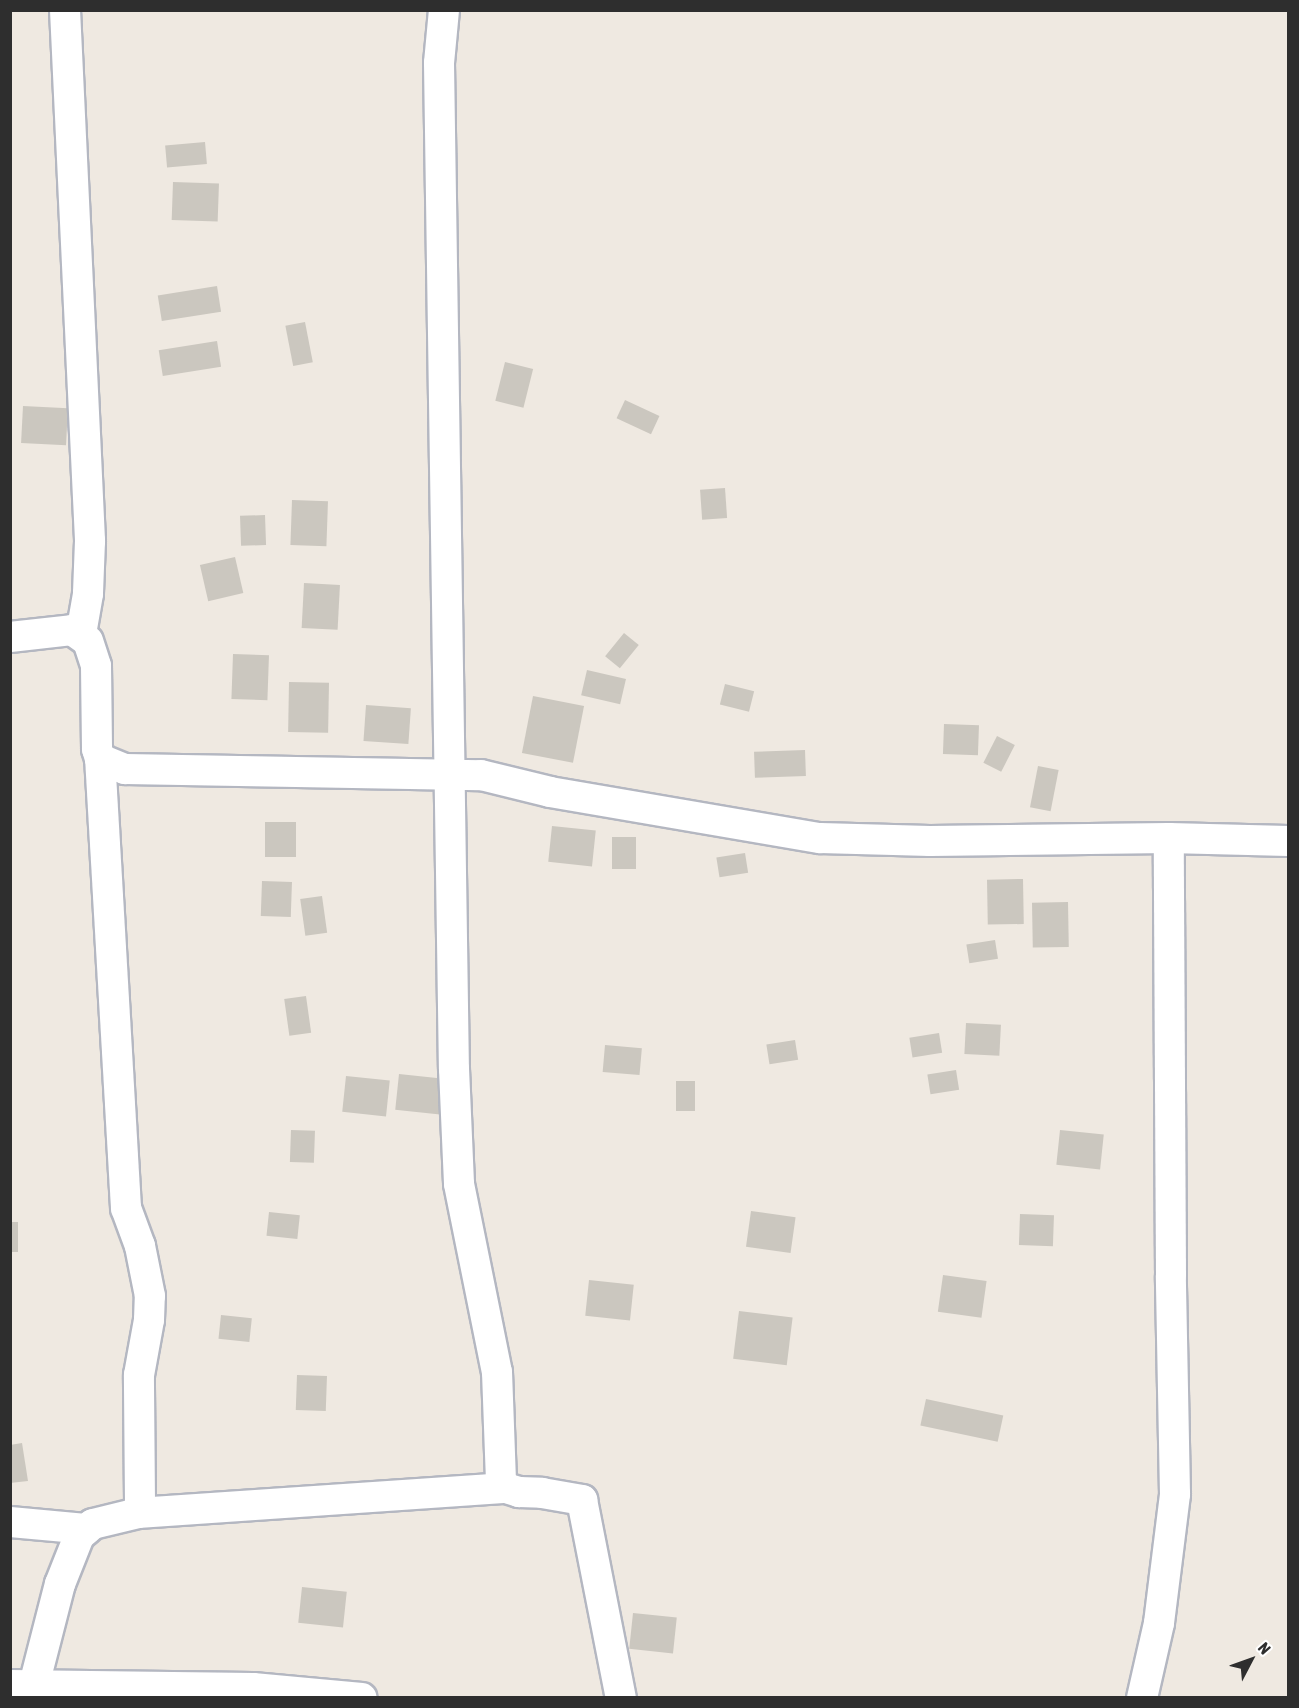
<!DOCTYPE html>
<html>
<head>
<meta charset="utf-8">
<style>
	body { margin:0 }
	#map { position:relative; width:1299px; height:1708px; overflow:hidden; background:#efe9e1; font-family:"Asap Condensed",sans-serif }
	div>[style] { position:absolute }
	.building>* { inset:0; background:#cbc7bf; transform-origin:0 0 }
	.roads { filter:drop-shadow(2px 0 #b4b7c1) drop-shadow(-2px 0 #b4b7c1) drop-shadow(0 2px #b4b7c1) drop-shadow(0 -2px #b4b7c1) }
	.minor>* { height:30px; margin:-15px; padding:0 15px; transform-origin:15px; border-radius:15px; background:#fff }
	span { translate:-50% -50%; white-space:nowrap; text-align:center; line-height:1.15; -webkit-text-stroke:5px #fff; paint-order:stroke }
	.frame { position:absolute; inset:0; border:12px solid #2e2e2e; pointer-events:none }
	.north { position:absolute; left:1221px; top:1630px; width:60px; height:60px; -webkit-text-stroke:4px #fff; paint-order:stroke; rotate:49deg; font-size:16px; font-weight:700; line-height:24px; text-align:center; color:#2e2e2e }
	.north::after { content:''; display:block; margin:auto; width:21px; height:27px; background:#2e2e2e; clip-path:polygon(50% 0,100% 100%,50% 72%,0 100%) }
</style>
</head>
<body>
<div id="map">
	<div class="building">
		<i style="left:205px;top:142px;width:22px;height:40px;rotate:85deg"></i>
		<i style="left:173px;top:182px;width:46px;height:38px;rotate:2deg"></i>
		<i style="left:217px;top:286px;width:26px;height:60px;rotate:81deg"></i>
		<i style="left:305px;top:322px;width:41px;height:20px;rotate:79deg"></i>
		<i style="left:217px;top:341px;width:26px;height:59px;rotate:81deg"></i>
		<i style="left:505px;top:362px;width:29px;height:40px;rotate:14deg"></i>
		<i style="left:625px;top:400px;width:38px;height:20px;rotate:25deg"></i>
		<i style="left:23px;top:406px;width:45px;height:37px;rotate:3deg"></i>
		<i style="left:725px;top:488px;width:30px;height:25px;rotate:86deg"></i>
		<i style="left:292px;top:500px;width:36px;height:45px;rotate:2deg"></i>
		<i style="left:265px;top:515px;width:30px;height:25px;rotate:88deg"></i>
		<i style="left:235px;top:557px;width:37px;height:36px;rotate:77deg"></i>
		<i style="left:304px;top:583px;width:36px;height:45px;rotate:3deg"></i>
		<i style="left:624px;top:633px;width:19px;height:30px;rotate:39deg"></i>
		<i style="left:233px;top:654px;width:36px;height:45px;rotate:2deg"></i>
		<i style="left:587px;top:670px;width:40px;height:26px;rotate:13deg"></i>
		<i style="left:289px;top:682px;width:40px;height:50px;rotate:1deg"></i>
		<i style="left:725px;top:684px;width:30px;height:21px;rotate:14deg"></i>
		<i style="left:533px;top:696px;width:52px;height:58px;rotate:11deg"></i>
		<i style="left:366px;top:705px;width:45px;height:36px;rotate:4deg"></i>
		<i style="left:944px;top:724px;width:35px;height:30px;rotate:2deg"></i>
		<i style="left:997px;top:736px;width:20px;height:30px;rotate:27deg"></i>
		<i style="left:805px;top:750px;width:26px;height:51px;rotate:88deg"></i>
		<i style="left:1038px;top:766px;width:21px;height:42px;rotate:11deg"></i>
		<i style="left:265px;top:822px;width:31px;height:35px"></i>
		<i style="left:552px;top:826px;width:44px;height:36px;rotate:6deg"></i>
		<i style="left:612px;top:837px;width:24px;height:32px"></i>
		<i style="left:745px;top:853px;width:20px;height:29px;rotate:81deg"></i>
		<i style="left:1023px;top:879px;width:45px;height:36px;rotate:89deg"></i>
		<i style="left:262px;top:881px;width:30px;height:35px;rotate:2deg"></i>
		<i style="left:322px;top:896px;width:37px;height:22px;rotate:82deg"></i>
		<i style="left:1068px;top:902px;width:45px;height:36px;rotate:89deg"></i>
		<i style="left:995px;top:940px;width:19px;height:29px;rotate:81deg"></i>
		<i style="left:306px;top:996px;width:37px;height:22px;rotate:82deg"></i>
		<i style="left:966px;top:1023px;width:35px;height:31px;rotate:3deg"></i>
		<i style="left:939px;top:1033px;width:20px;height:30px;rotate:81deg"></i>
		<i style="left:795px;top:1040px;width:20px;height:29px;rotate:81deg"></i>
		<i style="left:605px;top:1045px;width:37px;height:27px;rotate:5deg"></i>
		<i style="left:956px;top:1070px;width:20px;height:29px;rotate:81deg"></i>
		<i style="left:399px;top:1074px;width:45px;height:36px;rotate:6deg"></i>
		<i style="left:346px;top:1076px;width:44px;height:36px;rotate:6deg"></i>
		<i style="left:676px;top:1081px;width:19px;height:30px"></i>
		<i style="left:291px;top:1130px;width:24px;height:32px;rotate:2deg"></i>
		<i style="left:1060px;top:1130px;width:44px;height:35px;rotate:6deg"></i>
		<i style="left:751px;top:1211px;width:45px;height:36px;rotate:8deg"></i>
		<i style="left:269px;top:1212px;width:31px;height:24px;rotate:6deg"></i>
		<i style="left:1020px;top:1214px;width:34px;height:31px;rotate:2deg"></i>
		<i style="left:10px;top:1222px;width:8px;height:30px"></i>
		<i style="left:943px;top:1275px;width:44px;height:37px;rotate:8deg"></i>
		<i style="left:589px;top:1280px;width:45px;height:36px;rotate:6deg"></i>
		<i style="left:739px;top:1311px;width:54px;height:48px;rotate:7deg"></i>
		<i style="left:221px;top:1315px;width:31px;height:24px;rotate:6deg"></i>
		<i style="left:297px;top:1375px;width:30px;height:35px;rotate:2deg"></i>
		<i style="left:926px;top:1399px;width:79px;height:27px;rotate:12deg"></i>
		<i style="clip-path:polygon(22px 1443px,28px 1481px,10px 1483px,10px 1445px)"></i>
		<i style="left:302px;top:1587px;width:45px;height:36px;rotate:6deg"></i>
		<i style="left:633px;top:1613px;width:44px;height:36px;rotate:6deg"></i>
	</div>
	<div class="roads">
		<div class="minor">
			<i style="left:65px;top:10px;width:532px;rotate:87.3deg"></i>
			<i style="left:90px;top:541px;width:53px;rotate:92.2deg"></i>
			<i style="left:88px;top:594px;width:41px;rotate:99.9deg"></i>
			<i style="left:444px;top:10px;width:53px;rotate:95.4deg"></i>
			<i style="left:439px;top:63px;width:1006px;rotate:89.15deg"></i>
			<i style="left:454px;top:1069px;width:115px;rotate:87.5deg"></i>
			<i style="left:459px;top:1184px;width:192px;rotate:78.6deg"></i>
			<i style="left:497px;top:1372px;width:110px;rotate:87.9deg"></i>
			<i style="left:501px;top:1482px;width:8px;rotate:50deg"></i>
			<i style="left:506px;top:1488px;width:14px;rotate:17deg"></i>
			<i style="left:519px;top:1492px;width:23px;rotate:2deg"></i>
			<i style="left:542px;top:1493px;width:41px;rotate:9.9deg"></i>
			<i style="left:582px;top:1500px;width:202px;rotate:78.9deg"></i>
			<i style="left:10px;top:637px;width:62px;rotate:-6.4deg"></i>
			<i style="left:72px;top:630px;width:19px;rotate:35deg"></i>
			<i style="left:88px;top:641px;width:26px;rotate:72deg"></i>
			<i style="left:96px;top:666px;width:83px;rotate:89.3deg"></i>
			<i style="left:97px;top:749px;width:10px;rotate:73deg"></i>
			<i style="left:100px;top:759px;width:27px;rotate:22deg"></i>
			<i style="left:125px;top:769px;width:356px;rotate:1deg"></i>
			<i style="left:481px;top:775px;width:71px;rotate:13.8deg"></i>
			<i style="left:550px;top:792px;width:274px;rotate:9.7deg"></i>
			<i style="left:820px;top:838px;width:110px;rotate:1.6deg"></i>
			<i style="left:930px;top:841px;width:239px;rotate:-0.7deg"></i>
			<i style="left:1169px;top:838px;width:119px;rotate:1.4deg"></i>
			<i style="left:138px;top:1513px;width:369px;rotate:-3.9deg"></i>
			<i style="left:10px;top:1522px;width:77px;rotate:5.2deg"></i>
			<i style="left:10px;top:1685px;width:243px;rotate:0.7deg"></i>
			<i style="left:253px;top:1688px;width:109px;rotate:5.2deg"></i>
			<i style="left:34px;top:1685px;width:104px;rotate:-75.6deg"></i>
			<i style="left:60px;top:1584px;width:52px;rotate:-68.4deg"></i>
			<i style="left:79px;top:1536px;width:18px;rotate:-41deg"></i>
			<i style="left:93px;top:1524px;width:46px;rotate:-13.7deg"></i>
			<i style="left:138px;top:1513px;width:11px;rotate:-80deg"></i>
			<i style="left:140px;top:1502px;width:127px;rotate:-90.5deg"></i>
			<i style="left:139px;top:1375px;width:56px;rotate:-79.7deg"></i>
			<i style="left:149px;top:1320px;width:24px;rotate:-88deg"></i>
			<i style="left:150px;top:1296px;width:51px;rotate:-101.3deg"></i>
			<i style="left:140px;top:1246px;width:40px;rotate:-110.2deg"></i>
			<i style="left:126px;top:1208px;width:450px;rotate:-93.3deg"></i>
			<i style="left:1142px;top:1698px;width:77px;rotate:-77.2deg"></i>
			<i style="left:1159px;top:1623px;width:130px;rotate:-82.9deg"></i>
			<i style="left:1175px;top:1494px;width:218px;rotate:-91.1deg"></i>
			<i style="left:1171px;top:1276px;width:438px;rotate:-90.3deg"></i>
		</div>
	</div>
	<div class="frame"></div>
	<div class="north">N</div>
</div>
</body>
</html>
